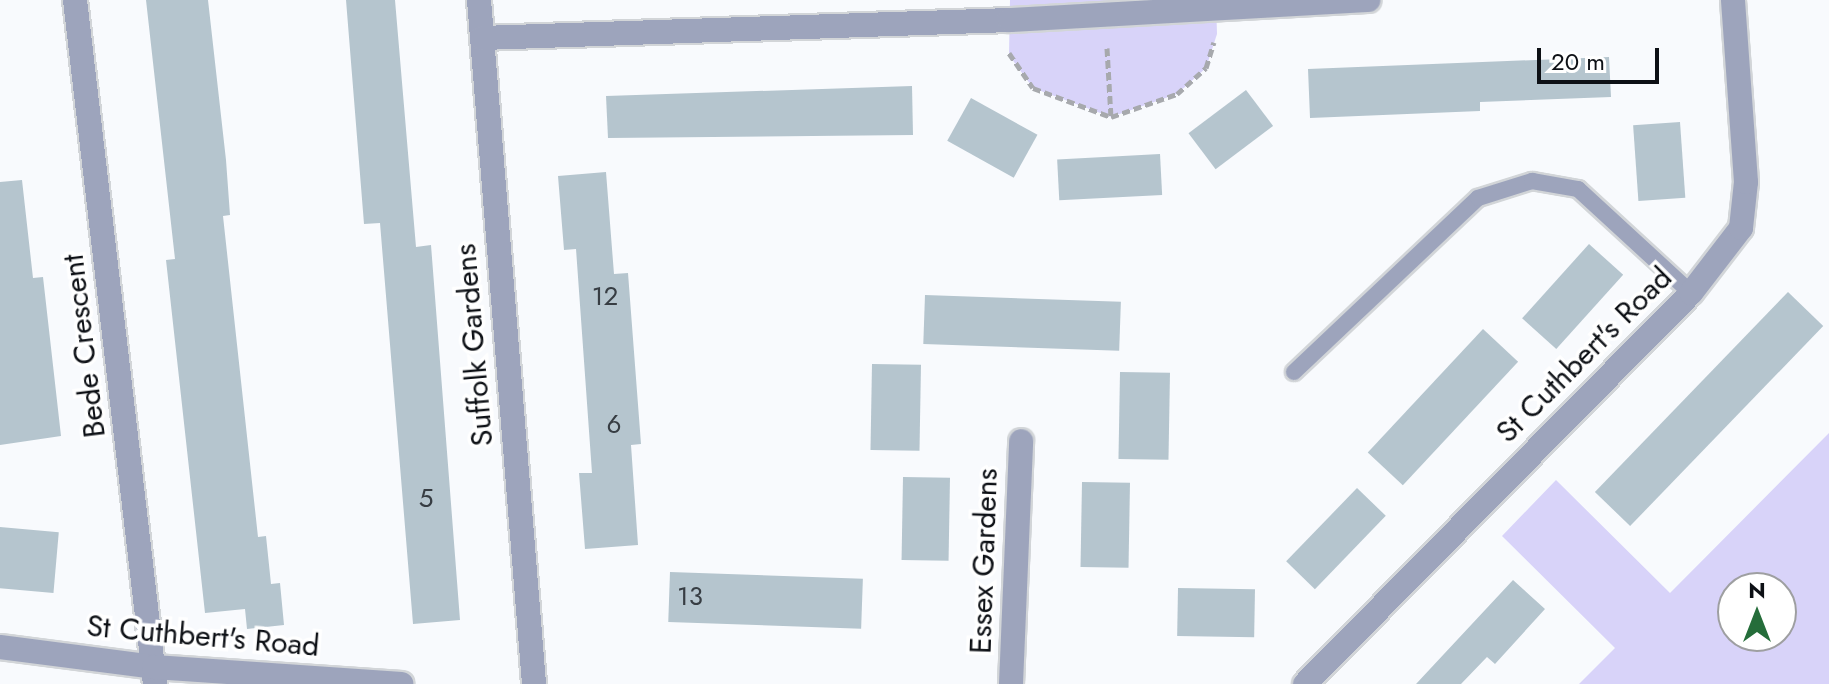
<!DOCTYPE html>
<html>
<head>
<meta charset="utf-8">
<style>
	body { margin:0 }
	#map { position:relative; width:1829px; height:684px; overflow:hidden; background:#f8fafd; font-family:Jost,sans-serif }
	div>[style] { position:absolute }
	.green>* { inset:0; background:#d8d3f9 }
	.building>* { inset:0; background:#b5c5ce; transform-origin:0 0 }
	.path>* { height:5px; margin-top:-2.5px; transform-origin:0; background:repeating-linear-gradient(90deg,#a7a9ad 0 8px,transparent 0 12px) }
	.roads { filter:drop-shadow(2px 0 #d2d5d8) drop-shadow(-2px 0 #d2d5d8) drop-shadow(0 2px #d2d5d8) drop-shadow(0 -2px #d2d5d8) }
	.lane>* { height:16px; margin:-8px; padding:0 8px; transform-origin:8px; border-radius:8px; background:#9da4bc }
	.street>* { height:24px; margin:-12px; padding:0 12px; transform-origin:12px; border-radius:12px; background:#9da4bc }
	span { translate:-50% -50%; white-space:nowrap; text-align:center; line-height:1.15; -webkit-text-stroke:7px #fff; paint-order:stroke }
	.number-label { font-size:26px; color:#373d43 }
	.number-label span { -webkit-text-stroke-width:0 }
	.street-label { font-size:30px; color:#0d1015 }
	.north { position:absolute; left:1717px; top:572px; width:80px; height:80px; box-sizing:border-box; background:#fff; border:2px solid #9e9fa1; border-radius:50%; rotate:0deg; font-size:22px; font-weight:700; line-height:32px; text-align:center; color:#0d1015 }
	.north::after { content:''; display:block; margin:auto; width:28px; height:36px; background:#256d3a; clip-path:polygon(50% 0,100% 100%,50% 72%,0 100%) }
	.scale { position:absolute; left:1537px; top:48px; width:122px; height:36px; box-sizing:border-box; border:4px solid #0d1015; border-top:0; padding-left:10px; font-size:24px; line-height:28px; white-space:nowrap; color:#0d1015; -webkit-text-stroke:6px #fff; paint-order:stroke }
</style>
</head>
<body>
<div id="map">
	<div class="green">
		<i style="clip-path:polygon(1010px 0,1216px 0,1217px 34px,1206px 68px,1177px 94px,1111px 117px,1033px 88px,1009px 55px)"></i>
		<i style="clip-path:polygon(evenodd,1829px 433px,1829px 684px,1579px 684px,1615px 648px,1502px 536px,1556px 480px,1670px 593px,1829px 433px,1781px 588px,1781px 636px,1733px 636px,1733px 588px,1781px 588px)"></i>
	</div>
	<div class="building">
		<i style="clip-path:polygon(146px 0,208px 0,226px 160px,230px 215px,223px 216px,258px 537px,266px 536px,271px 584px,280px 583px,284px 625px,247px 629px,245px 609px,205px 613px,166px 260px,175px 259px)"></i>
		<i style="clip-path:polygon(346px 0,395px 0,416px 247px,431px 245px,460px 620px,413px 624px,380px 223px,364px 224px)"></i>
		<i style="clip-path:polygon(1609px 57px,1611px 97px,1480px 102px,1480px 111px,1310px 118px,1308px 69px)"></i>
		<i style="clip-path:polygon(912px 86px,913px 135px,608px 138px,606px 96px)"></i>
		<i style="left:1246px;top:90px;width:45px;height:72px;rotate:53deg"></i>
		<i style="left:971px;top:98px;width:76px;height:49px;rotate:29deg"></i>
		<i style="left:1680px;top:122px;width:76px;height:47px;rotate:86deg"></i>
		<i style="left:1160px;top:154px;width:41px;height:103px;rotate:87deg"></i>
		<i style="clip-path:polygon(606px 172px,614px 274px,628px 273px,641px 444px,631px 445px,638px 545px,585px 549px,579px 473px,592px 473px,576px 249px,564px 250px,558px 176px)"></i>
		<i style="clip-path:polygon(22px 180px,33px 278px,43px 277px,61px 436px,0 445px,0 182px)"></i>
		<i style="left:1589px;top:244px;width:46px;height:100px;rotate:42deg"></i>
		<i style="left:1788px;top:292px;width:49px;height:278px;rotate:44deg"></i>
		<i style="left:925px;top:295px;width:196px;height:49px;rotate:2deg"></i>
		<i style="left:1483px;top:329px;width:48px;height:169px;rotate:43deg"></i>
		<i style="left:872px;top:364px;width:49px;height:86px;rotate:1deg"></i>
		<i style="left:1120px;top:372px;width:50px;height:87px;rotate:1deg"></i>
		<i style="left:903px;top:477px;width:47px;height:83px;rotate:1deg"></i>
		<i style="left:1082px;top:482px;width:48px;height:85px;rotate:1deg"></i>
		<i style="left:1357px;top:488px;width:40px;height:102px;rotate:44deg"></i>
		<i style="left:0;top:527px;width:59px;height:61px;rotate:5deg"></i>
		<i style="left:670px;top:572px;width:193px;height:50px;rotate:2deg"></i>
		<i style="clip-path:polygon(1513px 580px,1545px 609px,1495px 664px,1487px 657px,1461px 684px,1416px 684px)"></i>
		<i style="left:1178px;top:588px;width:77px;height:48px;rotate:1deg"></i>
	</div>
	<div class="path">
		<i style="left:1107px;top:48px;width:69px;rotate:86.7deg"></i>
		<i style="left:1009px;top:53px;width:42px;rotate:55.6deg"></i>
		<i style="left:1033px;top:88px;width:83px;rotate:20.4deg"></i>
		<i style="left:1111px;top:117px;width:70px;rotate:-19.2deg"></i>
		<i style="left:1177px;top:94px;width:39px;rotate:-42deg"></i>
		<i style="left:1206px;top:68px;width:27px;rotate:-73deg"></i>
	</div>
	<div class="roads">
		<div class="lane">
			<i style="left:1294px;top:372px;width:253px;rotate:-43.4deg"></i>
			<i style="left:1478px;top:198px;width:57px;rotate:-17.5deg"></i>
			<i style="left:1532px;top:181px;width:47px;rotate:9.9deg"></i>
			<i style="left:1578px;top:189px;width:154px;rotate:42.6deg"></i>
		</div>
		<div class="street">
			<i style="left:75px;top:0;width:689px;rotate:83.33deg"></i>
			<i style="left:479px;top:0;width:686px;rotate:85.4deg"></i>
			<i style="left:482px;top:38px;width:528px;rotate:-1.95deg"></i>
			<i style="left:1010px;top:20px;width:359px;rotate:-3.2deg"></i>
			<i style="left:0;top:647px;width:155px;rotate:7.4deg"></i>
			<i style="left:154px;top:667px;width:248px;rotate:3.9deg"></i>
			<i style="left:1011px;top:684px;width:243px;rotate:-87.6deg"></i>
			<i style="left:1305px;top:684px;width:549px;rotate:-45.37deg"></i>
			<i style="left:1691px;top:293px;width:82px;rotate:-52.4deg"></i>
			<i style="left:1741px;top:228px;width:46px;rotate:-83.8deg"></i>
			<i style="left:1746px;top:182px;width:182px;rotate:-94.1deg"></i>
		</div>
	</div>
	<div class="number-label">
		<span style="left:605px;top:297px">12</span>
		<span style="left:614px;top:425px">6</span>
		<span style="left:426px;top:499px">5</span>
		<span style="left:690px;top:597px">13</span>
	</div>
	<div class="street-label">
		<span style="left:474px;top:345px;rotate:-95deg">Suffolk Gardens</span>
		<span style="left:84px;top:346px;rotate:-97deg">Bede Crescent</span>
		<span style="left:1584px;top:355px;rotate:-45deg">St Cuthbert's Road</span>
		<span style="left:984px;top:561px;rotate:-88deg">Essex Gardens</span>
		<span style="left:203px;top:636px;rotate:5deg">St Cuthbert's Road</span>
	</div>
	<div class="north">N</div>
	<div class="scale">20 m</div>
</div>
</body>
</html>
